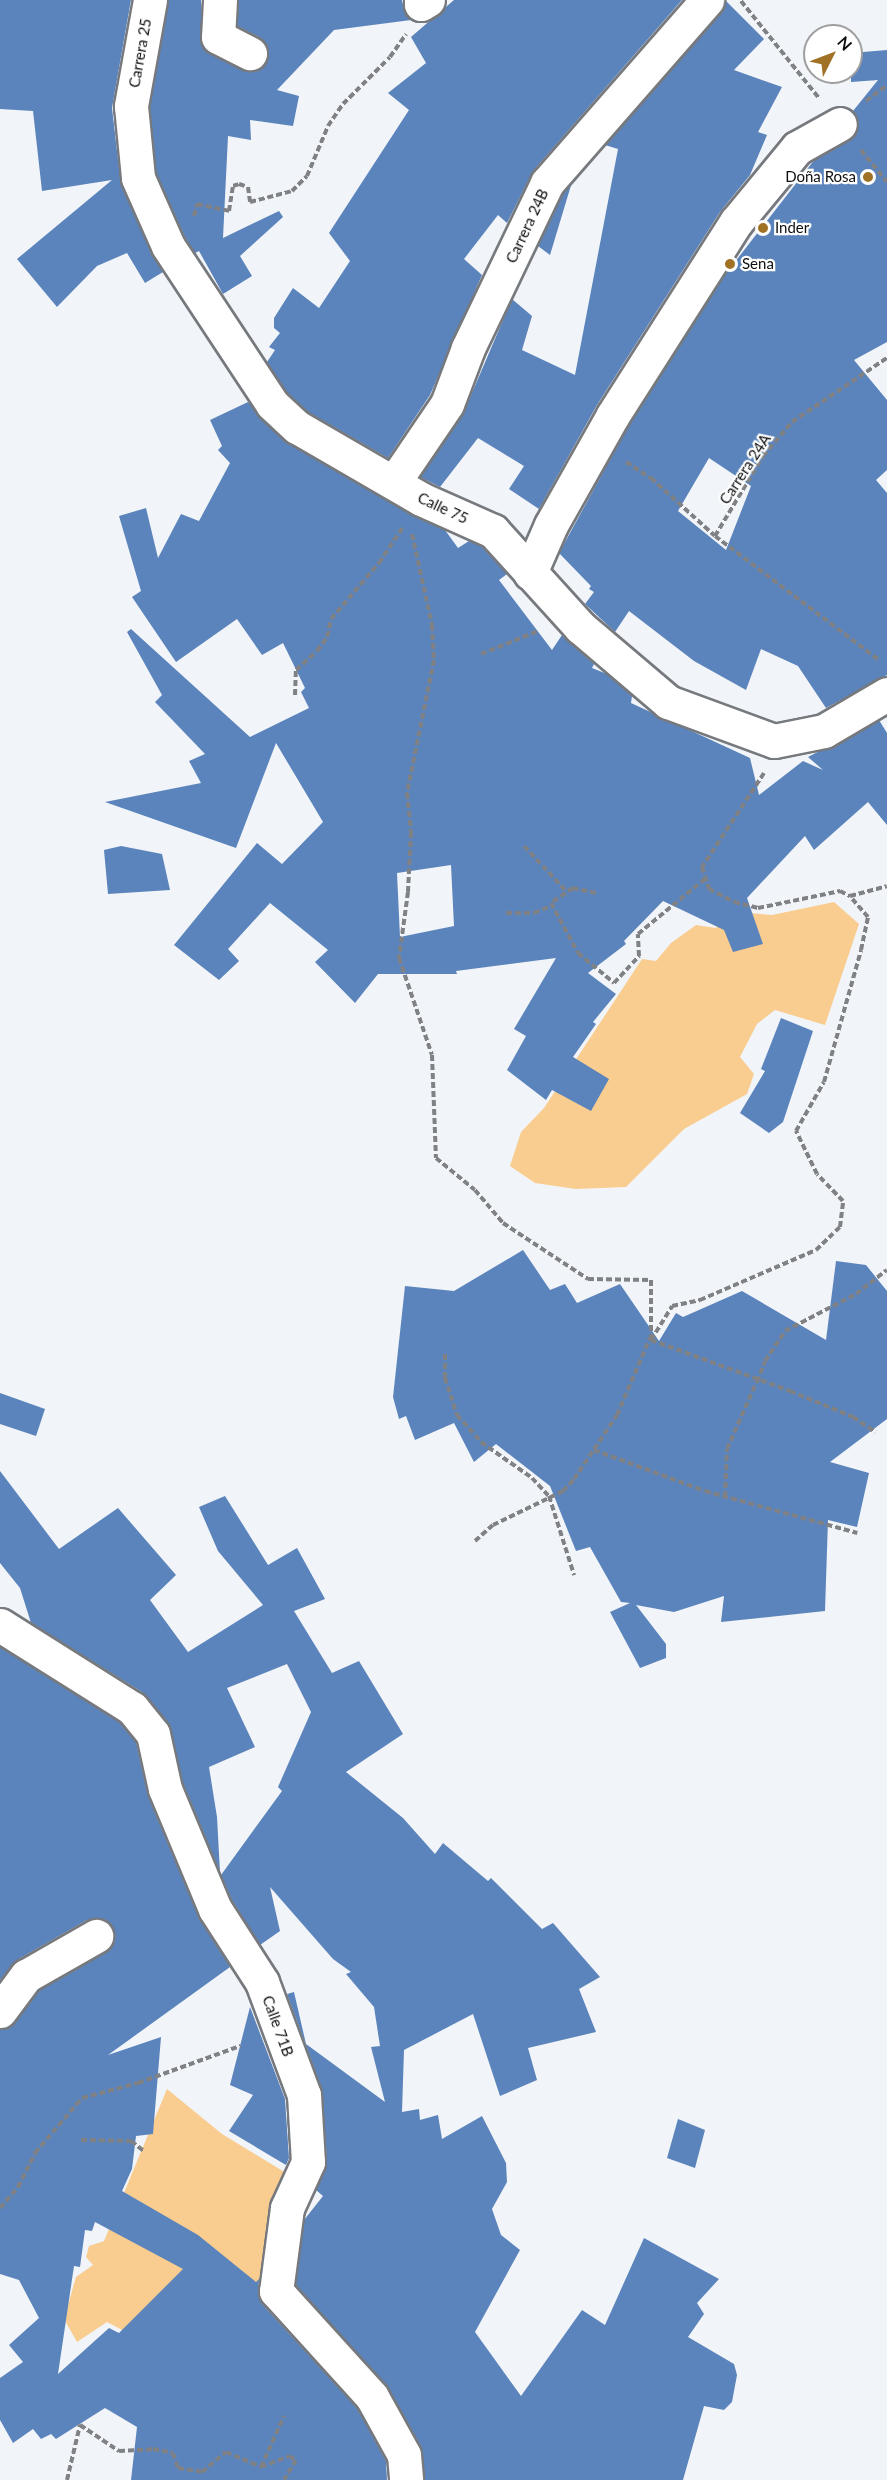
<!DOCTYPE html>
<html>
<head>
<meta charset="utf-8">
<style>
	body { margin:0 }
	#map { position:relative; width:887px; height:2480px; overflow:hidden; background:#f1f4f8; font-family:Lato,sans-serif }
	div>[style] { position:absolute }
	.green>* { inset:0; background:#f9cd8f }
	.building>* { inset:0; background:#5b84bc }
	.path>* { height:4px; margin-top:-2px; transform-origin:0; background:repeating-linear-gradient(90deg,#7f8184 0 6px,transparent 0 9px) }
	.roads { filter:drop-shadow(2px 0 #76797d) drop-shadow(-2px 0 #76797d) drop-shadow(0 2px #76797d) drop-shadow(0 -2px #76797d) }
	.street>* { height:33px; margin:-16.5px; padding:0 16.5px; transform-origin:16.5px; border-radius:16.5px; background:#fff }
	.secondary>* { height:33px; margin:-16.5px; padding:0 16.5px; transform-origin:16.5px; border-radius:16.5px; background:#fff }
	.dots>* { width:16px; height:16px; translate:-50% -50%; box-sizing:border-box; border:3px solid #fff; border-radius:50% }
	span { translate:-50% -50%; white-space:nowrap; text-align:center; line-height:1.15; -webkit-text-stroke:4.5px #fff; paint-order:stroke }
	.street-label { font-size:15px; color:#0e0f11 }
	.poi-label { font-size:15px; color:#0e0f11 }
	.right { translate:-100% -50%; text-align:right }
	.left { translate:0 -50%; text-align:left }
	.north { position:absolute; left:803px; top:24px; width:60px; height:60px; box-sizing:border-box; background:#fff; border:2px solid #9f9fa0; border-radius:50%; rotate:48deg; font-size:16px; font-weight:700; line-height:24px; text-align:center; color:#0e0f11 }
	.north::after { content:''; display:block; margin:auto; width:21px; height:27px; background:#a17225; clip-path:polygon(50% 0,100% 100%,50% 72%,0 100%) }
</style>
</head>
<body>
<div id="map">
	<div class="green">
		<i style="clip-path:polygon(834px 902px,859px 924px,825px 1025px,775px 1010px,757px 1024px,740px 1057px,754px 1074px,747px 1094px,684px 1129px,626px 1187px,576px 1189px,535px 1183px,510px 1166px,521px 1132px,544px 1108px,642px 959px,656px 961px,671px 943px,696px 925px,716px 928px,726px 911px,772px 915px)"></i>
		<i style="clip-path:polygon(167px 2089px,222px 2134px,291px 2176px,309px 2195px,261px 2278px,243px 2317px,178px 2359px,107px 2322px,77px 2342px,64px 2319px,76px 2277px,93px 2265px,86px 2257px,89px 2246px,104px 2241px)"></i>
	</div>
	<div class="building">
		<i style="clip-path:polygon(0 0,131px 0,112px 108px,121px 185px,163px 272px,145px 283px,127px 253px,97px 266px,57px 307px,17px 259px,112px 180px,42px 191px,33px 111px,0 109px)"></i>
		<i style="clip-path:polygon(168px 0,201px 0,202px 47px,251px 72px,266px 62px,269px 51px,259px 37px,237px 26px,239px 0,402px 0,405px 13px,411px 20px,334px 30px,277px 90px,299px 96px,293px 126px,250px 120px,251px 140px,228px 136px,223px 238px,279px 211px,283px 217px,240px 256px,252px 276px,223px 294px,199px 251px,195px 253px,185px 237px,156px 173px,150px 107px)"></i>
		<i style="clip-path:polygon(454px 0,682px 0,533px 171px,507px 223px,498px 215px,464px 259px,482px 275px,430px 395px,388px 458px,308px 412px,286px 392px,267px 362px,275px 350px,269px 347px,280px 333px,274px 328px,274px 318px,293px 288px,319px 308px,350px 261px,329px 233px,409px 110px,388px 93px,426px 63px,411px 37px)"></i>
		<i style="clip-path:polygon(725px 0,764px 39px,734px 70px,782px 87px,758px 132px,767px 135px,750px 175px,720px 212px,597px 405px,539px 509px,509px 489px,524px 466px,478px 438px,440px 487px,420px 477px,463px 414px,512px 299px,532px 316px,522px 350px,575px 375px,618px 149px,605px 145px,721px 12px)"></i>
		<i style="clip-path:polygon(evenodd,887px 50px,887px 342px,854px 360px,887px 400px,887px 470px,876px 480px,887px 493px,887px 675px,826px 708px,798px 666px,761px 649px,746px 690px,694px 661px,629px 611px,615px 632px,585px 604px,594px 592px,589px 589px,591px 586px,559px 553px,629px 425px,724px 276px,815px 159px,856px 133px,859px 124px,853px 111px,878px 80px,851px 82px,851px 53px,887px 50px,709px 458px,751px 486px,726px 550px,678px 511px,709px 458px)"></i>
		<i style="clip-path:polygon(572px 182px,550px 255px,538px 246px,563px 193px)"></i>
		<i style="clip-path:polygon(evenodd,248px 402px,288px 443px,412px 515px,445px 530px,458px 548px,469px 541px,482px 547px,507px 574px,499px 580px,552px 650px,562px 635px,594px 664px,592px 668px,607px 674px,632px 696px,631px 703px,750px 758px,759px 795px,803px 761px,823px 770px,808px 757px,879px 720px,887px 733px,887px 825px,868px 802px,814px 850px,805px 836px,747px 898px,763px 944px,733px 952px,724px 930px,663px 901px,624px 941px,626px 944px,588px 973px,616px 994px,593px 1022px,596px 1024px,573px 1057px,609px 1079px,591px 1111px,552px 1090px,546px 1100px,507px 1070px,526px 1036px,514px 1029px,556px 958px,456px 971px,457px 974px,378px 974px,355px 1003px,315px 962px,328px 950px,270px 903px,228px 949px,239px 961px,219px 980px,174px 945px,257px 843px,282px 864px,323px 822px,276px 743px,236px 848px,105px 802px,201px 783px,189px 761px,205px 754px,155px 702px,162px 695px,127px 632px,131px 629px,250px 737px,309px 708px,301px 692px,305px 688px,283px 643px,262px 655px,237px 619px,176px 662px,132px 597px,141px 591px,119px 516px,146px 508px,158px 558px,181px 514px,199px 521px,230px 463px,218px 450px,222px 446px,210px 420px,248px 402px,451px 865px,454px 926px,400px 937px,397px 873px,451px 865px)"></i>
		<i style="clip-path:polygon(121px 846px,162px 854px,170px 890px,108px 894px,104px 850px)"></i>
		<i style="clip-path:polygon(781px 1018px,813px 1031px,783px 1122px,769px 1133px,740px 1113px,765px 1071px,761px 1069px)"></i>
		<i style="clip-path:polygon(523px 1250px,550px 1290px,565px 1284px,577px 1303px,620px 1284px,659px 1341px,676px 1313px,683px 1317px,742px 1291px,826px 1340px,836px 1261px,866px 1265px,887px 1291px,887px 1419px,830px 1462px,869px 1473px,857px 1527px,828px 1520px,825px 1611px,721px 1622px,724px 1596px,674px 1612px,636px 1605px,666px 1644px,666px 1658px,640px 1668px,610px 1612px,630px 1603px,621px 1602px,590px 1547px,576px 1551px,550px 1486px,496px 1444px,474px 1462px,454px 1423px,415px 1440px,406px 1416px,399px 1419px,393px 1397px,405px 1286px,454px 1291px)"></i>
		<i style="clip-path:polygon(0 1393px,45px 1409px,36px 1436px,0 1424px)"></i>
		<i style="clip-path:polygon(0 1471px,59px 1549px,118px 1508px,176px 1575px,150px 1600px,188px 1652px,263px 1605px,218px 1551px,199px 1507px,225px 1496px,268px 1565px,297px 1548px,325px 1599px,294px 1611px,332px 1673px,359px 1661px,403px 1734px,346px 1772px,403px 1818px,435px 1854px,443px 1843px,488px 1881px,491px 1878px,542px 1929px,553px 1923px,600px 1977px,579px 1989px,596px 2032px,528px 2048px,537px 2080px,500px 2096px,473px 2014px,404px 2050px,402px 2112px,419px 2109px,420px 2120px,438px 2115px,442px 2139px,482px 2116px,506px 2163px,507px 2182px,492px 2209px,501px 2235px,520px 2250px,475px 2332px,521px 2396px,582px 2310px,605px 2325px,644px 2238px,719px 2279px,697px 2303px,704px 2314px,688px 2337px,734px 2364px,737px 2375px,732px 2402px,724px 2410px,704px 2406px,683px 2480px,424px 2480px,421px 2446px,388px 2388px,296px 2285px,304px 2220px,323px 2196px,316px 2190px,327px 2161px,322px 2089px,287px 1994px,294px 1992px,306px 2044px,385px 2102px,371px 2047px,380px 2046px,374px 2007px,346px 1974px,351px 1972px,333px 1959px,270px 1887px,280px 1931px,260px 1945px,232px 1900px,221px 1875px,282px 1791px,278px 1787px,311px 1712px,287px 1664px,227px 1688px,255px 1747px,209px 1767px,217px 1817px,220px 1872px,183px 1783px,168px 1722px,142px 1692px,31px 1623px,20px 1588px,0 1563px)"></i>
		<i style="clip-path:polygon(evenodd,0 1647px,119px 1722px,136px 1742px,148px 1796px,198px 1916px,230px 1967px,108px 2055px,161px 2037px,153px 2134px,136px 2136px,132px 2169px,122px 2191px,198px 2235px,256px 2282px,259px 2279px,258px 2296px,262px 2304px,357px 2408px,386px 2461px,387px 2480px,131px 2480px,137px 2427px,105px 2408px,56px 2439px,51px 2434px,41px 2439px,33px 2429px,13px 2443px,0 2420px,0 2378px,23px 2362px,9px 2345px,39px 2318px,19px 2280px,0 2274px,0 2029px,15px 2023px,39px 1990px,106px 1952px,115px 1937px,106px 1920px,87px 1920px,17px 1960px,0 1980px,0 1647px,95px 2222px,183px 2269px,119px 2333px,109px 2328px,58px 2374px,74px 2266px,80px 2267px,85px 2230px,92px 2231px,95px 2222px)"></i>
		<i style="clip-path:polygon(250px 2007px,285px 2099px,289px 2158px,286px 2165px,229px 2131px,253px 2095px,230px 2085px)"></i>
		<i style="clip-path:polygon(678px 2119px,705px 2130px,695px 2168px,667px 2158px)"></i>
	</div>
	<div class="path">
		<i style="left:741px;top:1px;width:124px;rotate:51.2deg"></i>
		<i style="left:866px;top:101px;width:26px;rotate:-37deg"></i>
		<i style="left:861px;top:150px;width:41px;rotate:50.9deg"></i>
		<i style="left:194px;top:216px;width:12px;rotate:-76deg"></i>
		<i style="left:197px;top:204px;width:33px;rotate:12deg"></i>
		<i style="left:229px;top:211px;width:25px;rotate:-81deg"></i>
		<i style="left:233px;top:186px;width:6px;rotate:-18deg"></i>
		<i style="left:239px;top:184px;width:9px;rotate:18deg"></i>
		<i style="left:248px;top:187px;width:15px;rotate:82deg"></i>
		<i style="left:250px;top:202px;width:43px;rotate:-14.7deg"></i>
		<i style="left:292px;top:191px;width:21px;rotate:-45deg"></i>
		<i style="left:307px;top:176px;width:54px;rotate:-67.2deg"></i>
		<i style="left:328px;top:126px;width:27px;rotate:-56deg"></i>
		<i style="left:343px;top:104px;width:66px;rotate:-45deg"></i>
		<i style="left:390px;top:57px;width:28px;rotate:-55deg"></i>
		<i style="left:626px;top:462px;width:30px;rotate:33deg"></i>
		<i style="left:651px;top:478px;width:86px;rotate:42.2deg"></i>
		<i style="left:715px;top:536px;width:207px;rotate:37.1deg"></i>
		<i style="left:412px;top:534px;width:93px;rotate:77.6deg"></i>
		<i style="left:432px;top:625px;width:35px;rotate:87deg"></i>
		<i style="left:434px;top:660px;width:136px;rotate:101.5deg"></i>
		<i style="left:407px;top:793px;width:39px;rotate:84deg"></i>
		<i style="left:411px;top:832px;width:60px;rotate:92.9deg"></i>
		<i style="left:408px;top:892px;width:67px;rotate:97.8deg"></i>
		<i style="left:399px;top:958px;width:102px;rotate:71.2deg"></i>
		<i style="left:432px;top:1055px;width:103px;rotate:87.8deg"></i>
		<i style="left:436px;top:1158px;width:50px;rotate:39.4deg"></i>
		<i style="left:475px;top:1190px;width:43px;rotate:49.7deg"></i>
		<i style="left:503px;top:1223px;width:102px;rotate:33.4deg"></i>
		<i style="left:588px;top:1279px;width:63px;rotate:0.9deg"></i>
		<i style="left:651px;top:1280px;width:60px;rotate:90deg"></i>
		<i style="left:651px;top:1340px;width:40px;rotate:-58deg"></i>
		<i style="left:672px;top:1306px;width:29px;rotate:-12deg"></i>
		<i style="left:700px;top:1300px;width:126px;rotate:-23.3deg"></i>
		<i style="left:816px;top:1250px;width:33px;rotate:-44deg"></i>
		<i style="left:840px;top:1227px;width:26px;rotate:-83deg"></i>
		<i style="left:843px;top:1201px;width:37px;rotate:-134deg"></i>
		<i style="left:817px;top:1174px;width:48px;rotate:-116deg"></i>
		<i style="left:796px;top:1131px;width:56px;rotate:-60.3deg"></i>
		<i style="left:824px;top:1082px;width:137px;rotate:-74.3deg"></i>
		<i style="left:861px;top:950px;width:34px;rotate:-78deg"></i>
		<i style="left:868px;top:917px;width:28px;rotate:-131deg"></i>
		<i style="left:715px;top:536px;width:93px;rotate:-59deg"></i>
		<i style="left:763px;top:456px;width:45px;rotate:-49.5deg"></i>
		<i style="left:792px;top:422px;width:115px;rotate:-34deg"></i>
		<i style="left:481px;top:654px;width:61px;rotate:-22deg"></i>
		<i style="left:295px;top:695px;width:25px;rotate:-88deg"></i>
		<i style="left:296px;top:670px;width:28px;rotate:-42deg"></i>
		<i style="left:317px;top:651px;width:17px;rotate:-54deg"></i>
		<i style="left:327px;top:637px;width:18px;rotate:-77deg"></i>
		<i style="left:331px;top:619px;width:74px;rotate:-49.4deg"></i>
		<i style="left:379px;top:563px;width:43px;rotate:-56.3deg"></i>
		<i style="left:764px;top:773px;width:113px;rotate:123.4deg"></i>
		<i style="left:702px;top:867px;width:23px;rotate:72deg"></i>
		<i style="left:709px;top:889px;width:28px;rotate:27deg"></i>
		<i style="left:734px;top:902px;width:25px;rotate:14deg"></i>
		<i style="left:758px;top:908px;width:84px;rotate:-11.7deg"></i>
		<i style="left:840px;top:891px;width:11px;rotate:27deg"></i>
		<i style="left:850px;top:896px;width:38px;rotate:-15deg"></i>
		<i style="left:524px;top:846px;width:63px;rotate:46.9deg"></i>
		<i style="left:596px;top:893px;width:24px;rotate:-168deg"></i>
		<i style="left:573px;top:888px;width:27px;rotate:146deg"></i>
		<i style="left:551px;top:903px;width:57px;rotate:61.6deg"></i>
		<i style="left:578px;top:953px;width:47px;rotate:39.8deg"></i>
		<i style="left:614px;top:983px;width:37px;rotate:-47deg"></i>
		<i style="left:639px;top:956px;width:22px;rotate:-93deg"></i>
		<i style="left:638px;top:934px;width:88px;rotate:-39.5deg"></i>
		<i style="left:506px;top:913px;width:28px"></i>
		<i style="left:534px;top:913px;width:18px;rotate:-22deg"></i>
		<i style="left:651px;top:1340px;width:148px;rotate:20.1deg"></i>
		<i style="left:790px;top:1391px;width:68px;rotate:22.4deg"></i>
		<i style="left:853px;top:1417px;width:27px;rotate:34deg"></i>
		<i style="left:445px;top:1354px;width:24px;rotate:90deg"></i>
		<i style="left:445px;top:1378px;width:39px;rotate:72deg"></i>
		<i style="left:457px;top:1415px;width:36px;rotate:48deg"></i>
		<i style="left:481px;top:1442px;width:62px;rotate:35.2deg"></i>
		<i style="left:532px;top:1478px;width:25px;rotate:47deg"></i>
		<i style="left:549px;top:1496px;width:83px;rotate:72.4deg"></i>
		<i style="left:757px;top:1382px;width:22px;rotate:-69deg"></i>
		<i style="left:765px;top:1361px;width:36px;rotate:-56deg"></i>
		<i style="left:785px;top:1331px;width:80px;rotate:-27.5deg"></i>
		<i style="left:856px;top:1294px;width:39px;rotate:-38deg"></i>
		<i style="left:594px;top:1450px;width:118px;rotate:20.3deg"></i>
		<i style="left:705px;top:1491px;width:158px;rotate:15.4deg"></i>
		<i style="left:725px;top:1497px;width:48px;rotate:-87.6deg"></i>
		<i style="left:727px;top:1449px;width:74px;rotate:-66.2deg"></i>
		<i style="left:475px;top:1541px;width:24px;rotate:-42deg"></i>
		<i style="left:493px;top:1525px;width:78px;rotate:-25.9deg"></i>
		<i style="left:563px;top:1491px;width:16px;rotate:-47deg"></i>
		<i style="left:574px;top:1479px;width:77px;rotate:-56.1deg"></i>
		<i style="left:617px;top:1415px;width:84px;rotate:-66.8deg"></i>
		<i style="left:81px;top:2140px;width:50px;rotate:1.1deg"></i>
		<i style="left:131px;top:2141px;width:16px;rotate:38deg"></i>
		<i style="left:0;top:2208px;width:28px;rotate:-49deg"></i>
		<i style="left:18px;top:2187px;width:38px;rotate:-63deg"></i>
		<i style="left:35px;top:2153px;width:72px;rotate:-49.5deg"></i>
		<i style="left:82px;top:2098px;width:58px;rotate:-15deg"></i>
		<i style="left:138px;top:2083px;width:109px;rotate:-19.9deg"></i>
		<i style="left:261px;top:2467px;width:30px;rotate:-21deg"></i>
		<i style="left:289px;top:2456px;width:8px;rotate:30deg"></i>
		<i style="left:296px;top:2460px;width:23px;rotate:121deg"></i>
		<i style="left:67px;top:2480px;width:57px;rotate:-76.7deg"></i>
		<i style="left:80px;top:2425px;width:47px;rotate:33.7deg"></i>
		<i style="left:119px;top:2451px;width:34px;rotate:-3deg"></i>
		<i style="left:153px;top:2449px;width:20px;rotate:11deg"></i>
		<i style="left:173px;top:2453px;width:16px;rotate:72deg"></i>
		<i style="left:178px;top:2468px;width:24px;rotate:9deg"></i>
		<i style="left:202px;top:2472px;width:31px;rotate:-40deg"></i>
		<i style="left:226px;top:2452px;width:38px;rotate:23deg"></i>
		<i style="left:261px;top:2467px;width:56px;rotate:-65.7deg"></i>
	</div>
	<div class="roads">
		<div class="street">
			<i style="left:220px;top:0;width:37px;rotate:93deg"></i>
			<i style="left:218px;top:37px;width:36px;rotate:27deg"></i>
			<i style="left:421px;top:0;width:4px;rotate:90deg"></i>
			<i style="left:421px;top:4px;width:8px;rotate:-30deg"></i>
			<i style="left:394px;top:482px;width:94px;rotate:-55.8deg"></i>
			<i style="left:447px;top:404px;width:60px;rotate:-69.4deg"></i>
			<i style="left:468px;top:348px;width:183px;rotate:-64.4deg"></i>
			<i style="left:547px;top:183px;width:243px;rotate:-48.8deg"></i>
			<i style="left:530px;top:573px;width:52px;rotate:-66.4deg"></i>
			<i style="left:551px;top:525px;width:126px;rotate:-60.6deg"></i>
			<i style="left:613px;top:415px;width:229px;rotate:-57.5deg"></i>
			<i style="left:736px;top:222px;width:96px;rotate:-50.5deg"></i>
			<i style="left:797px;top:148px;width:49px;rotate:-29.2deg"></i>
			<i style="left:0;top:2011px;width:44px;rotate:-53.4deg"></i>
			<i style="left:26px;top:1976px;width:81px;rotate:-29.7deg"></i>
		</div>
		<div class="secondary">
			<i style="left:150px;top:0;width:108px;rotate:100.2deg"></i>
			<i style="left:131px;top:106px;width:72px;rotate:84.4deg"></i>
			<i style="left:138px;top:178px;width:74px;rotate:66.2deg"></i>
			<i style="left:168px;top:246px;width:189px;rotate:56.6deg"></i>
			<i style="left:272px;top:404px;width:34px;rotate:43deg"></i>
			<i style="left:297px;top:427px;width:143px;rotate:30.1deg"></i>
			<i style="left:421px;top:499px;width:79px;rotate:24deg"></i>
			<i style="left:493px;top:531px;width:130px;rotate:47.8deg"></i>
			<i style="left:580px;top:627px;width:116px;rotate:40.4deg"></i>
			<i style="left:668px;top:702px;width:113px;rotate:20.2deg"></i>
			<i style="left:774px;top:741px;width:51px;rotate:-11.3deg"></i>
			<i style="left:824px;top:731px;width:73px;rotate:-30.4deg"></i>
			<i style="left:0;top:1625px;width:156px;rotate:32.2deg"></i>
			<i style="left:132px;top:1708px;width:33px;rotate:51deg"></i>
			<i style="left:153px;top:1734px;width:56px;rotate:77.7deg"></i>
			<i style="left:165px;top:1789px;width:130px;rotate:67.4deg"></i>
			<i style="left:215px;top:1909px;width:87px;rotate:57.2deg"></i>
			<i style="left:262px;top:1982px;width:121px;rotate:69.6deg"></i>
			<i style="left:304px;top:2095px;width:67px;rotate:86.6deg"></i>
			<i style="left:308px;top:2162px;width:51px;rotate:114.5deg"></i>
			<i style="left:287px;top:2208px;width:84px;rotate:97.5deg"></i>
			<i style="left:276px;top:2291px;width:143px;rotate:47.8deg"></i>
			<i style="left:372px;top:2397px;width:66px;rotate:61.1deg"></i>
			<i style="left:404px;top:2455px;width:25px;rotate:85deg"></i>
		</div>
	</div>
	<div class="dots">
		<i style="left:868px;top:177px;background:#a17225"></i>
		<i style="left:763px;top:228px;background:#a17225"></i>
		<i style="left:730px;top:264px;background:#a17225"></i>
	</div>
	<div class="street-label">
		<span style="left:140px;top:53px;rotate:-80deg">Carrera 25</span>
		<span style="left:527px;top:226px;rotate:-65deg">Carrera 24B</span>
		<span style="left:745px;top:469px;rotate:-57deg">Carrera 24A</span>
		<span style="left:443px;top:508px;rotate:25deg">Calle 75</span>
		<span style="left:278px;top:2026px;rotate:70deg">Calle 71B</span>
	</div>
	<div class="poi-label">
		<span class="right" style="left:856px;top:177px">Doña Rosa</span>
		<span class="left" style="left:775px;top:228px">Inder</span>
		<span class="left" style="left:742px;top:264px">Sena</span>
	</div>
	<div class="north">N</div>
</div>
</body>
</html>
